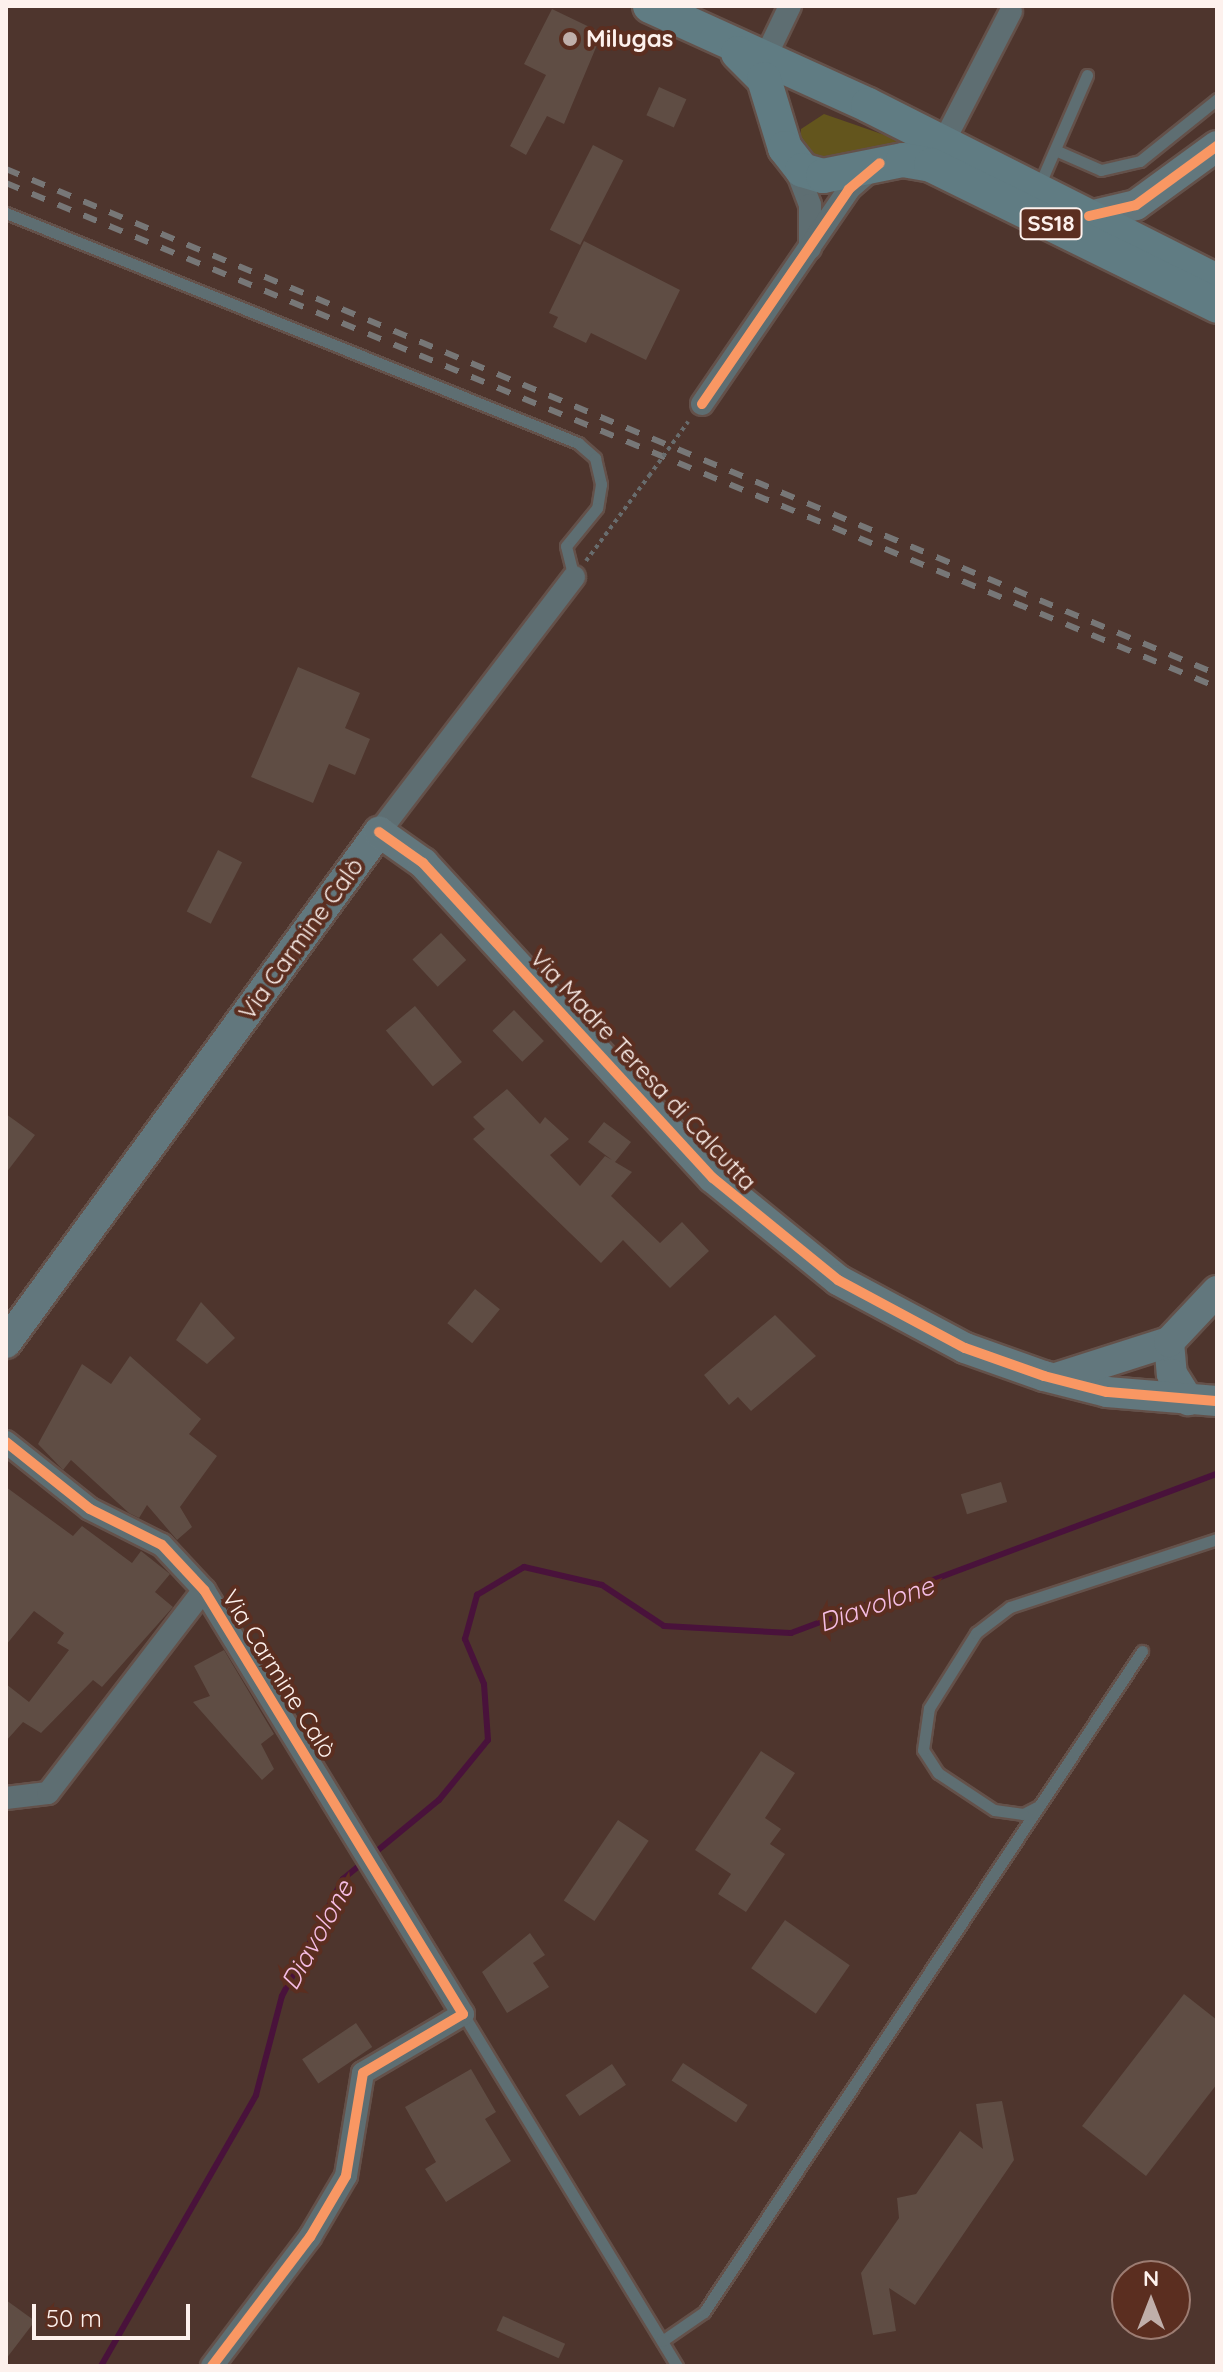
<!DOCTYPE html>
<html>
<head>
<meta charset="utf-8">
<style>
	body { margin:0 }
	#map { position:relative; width:1223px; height:2372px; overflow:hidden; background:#4e352d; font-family:Quicksand,sans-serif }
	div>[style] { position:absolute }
	.green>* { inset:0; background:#63551d }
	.stream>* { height:6px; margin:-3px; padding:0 3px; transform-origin:3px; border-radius:3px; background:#49123b }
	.building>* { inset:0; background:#5f4d44; transform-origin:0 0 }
	.path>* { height:4px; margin-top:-2px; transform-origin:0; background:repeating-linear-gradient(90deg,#686c6d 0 4px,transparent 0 8px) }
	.roads { filter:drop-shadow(2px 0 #64514a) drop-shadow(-2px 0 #64514a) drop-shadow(0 2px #64514a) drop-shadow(0 -2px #64514a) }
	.lane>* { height:11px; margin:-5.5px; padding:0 5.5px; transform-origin:5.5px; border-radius:5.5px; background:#5e6e72 }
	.street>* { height:22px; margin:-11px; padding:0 11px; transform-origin:11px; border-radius:11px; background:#5e6e72 }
	.secondary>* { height:30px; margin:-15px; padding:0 15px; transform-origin:15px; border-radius:15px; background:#62777d }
	.primary>* { height:34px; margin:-17px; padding:0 17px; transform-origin:17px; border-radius:17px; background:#607c83 }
	.rail>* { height:6px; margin-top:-3px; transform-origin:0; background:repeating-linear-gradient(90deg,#777 0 14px,transparent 0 28px) }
	.path-bridge>* { height:4px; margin-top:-2px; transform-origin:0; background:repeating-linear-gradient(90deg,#686c6d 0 4px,transparent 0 8px) }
	.cycleway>* { height:10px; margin:-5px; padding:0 5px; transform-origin:5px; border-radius:5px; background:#f99763 }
	.dots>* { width:22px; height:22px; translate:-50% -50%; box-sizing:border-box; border:4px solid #5b2e20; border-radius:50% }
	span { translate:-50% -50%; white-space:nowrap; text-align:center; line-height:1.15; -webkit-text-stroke:8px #5b2e20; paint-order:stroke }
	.shield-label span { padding:2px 6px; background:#5b2e20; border:2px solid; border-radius:6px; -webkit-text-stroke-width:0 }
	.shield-label { font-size:22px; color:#fdf1ed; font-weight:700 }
	.poi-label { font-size:24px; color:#fdf1ed; font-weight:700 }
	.left { translate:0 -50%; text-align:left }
	.street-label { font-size:24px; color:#fdf1ed }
	.water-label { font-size:26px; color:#f5bde3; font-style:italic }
	.frame { position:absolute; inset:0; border:8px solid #fdf1ed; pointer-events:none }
	.north { position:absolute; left:1111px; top:2260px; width:80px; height:80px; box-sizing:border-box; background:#5b2e20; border:2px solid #9c7c72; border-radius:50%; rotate:0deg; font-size:22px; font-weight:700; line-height:32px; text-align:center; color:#fdf1ed }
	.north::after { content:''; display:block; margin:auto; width:28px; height:36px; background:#c0afaa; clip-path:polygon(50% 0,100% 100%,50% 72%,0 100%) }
	.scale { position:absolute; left:32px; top:2304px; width:158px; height:36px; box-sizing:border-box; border:4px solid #fdf1ed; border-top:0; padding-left:10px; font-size:24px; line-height:28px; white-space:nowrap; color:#fdf1ed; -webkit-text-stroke:6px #5b2e20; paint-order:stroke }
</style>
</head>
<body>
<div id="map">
	<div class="green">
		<i style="clip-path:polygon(824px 114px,899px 140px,904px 144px,815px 159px,800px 144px,801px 129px)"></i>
	</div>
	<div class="stream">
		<i style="left:101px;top:2366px;width:312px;rotate:-60.2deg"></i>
		<i style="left:256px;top:2095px;width:102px;rotate:-75.3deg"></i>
		<i style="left:282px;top:1996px;width:132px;rotate:-62.5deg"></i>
		<i style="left:343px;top:1879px;width:124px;rotate:-39.5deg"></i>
		<i style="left:439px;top:1800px;width:77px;rotate:-50.8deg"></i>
		<i style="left:488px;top:1740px;width:56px;rotate:-94.1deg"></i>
		<i style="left:484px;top:1684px;width:49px;rotate:-112.9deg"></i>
		<i style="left:465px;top:1639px;width:46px;rotate:-74.7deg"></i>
		<i style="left:477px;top:1595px;width:55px;rotate:-30.8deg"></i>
		<i style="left:524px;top:1567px;width:80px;rotate:13deg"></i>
		<i style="left:602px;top:1585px;width:74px;rotate:33.5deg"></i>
		<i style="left:664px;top:1626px;width:127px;rotate:3.2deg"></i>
		<i style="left:791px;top:1633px;width:455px;rotate:-20.5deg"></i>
	</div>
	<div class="building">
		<i style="clip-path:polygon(552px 9px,602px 33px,564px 124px,547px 116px,526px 155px,510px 146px,546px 75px,524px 64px)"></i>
		<i style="left:659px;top:87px;width:30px;height:31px;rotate:24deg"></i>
		<i style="left:593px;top:145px;width:34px;height:95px;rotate:27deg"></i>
		<i style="clip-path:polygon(584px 241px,680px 290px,646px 360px,591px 333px,586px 343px,553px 327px,558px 317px,549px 313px)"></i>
		<i style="clip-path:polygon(298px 667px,360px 693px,345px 728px,370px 739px,355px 775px,329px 764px,313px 803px,251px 777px)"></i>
		<i style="left:218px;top:850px;width:27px;height:69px;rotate:27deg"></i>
		<i style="left:441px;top:933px;width:37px;height:39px;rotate:47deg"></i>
		<i style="left:415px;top:1006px;width:73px;height:38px;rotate:50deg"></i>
		<i style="left:514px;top:1010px;width:43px;height:30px;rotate:46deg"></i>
		<i style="clip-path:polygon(507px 1089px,540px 1124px,545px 1117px,569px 1139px,550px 1155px,580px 1186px,605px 1156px,612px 1160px,588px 1142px,604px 1122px,631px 1142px,615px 1162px,632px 1172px,611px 1196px,660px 1243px,682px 1222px,709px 1251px,670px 1288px,623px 1240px,601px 1263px,473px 1139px,485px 1129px,473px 1117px)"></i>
		<i style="clip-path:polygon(6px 1114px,35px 1135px,6px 1173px)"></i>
		<i style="left:475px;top:1289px;width:32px;height:44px;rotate:39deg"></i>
		<i style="clip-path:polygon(201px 1302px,235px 1338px,207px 1364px,176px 1340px)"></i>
		<i style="clip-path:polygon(775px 1315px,816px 1356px,751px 1411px,738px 1397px,729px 1405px,704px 1375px)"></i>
		<i style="clip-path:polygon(130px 1356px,201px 1419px,189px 1434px,217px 1456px,180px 1507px,192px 1527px,177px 1540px,147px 1505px,139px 1518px,129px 1513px,71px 1460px,63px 1470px,38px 1444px,82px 1364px,111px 1384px)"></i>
		<i style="left:1001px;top:1482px;width:21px;height:42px;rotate:73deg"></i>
		<i style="clip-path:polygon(6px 1487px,73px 1536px,82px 1526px,132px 1563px,141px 1551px,170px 1574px,155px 1592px,173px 1607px,102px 1687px,93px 1680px,41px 1733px,23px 1722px,6px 1741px,6px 1684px,29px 1702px,69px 1650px,57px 1643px,64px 1633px,34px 1611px,6px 1645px)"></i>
		<i style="clip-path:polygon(224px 1650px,274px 1734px,261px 1744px,274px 1769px,262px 1780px,193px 1702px,210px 1696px,194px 1666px)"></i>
		<i style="clip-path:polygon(761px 1751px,795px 1773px,765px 1818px,781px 1829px,770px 1844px,785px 1854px,746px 1912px,718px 1894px,731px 1874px,695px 1850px)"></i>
		<i style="left:618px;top:1820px;width:37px;height:97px;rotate:34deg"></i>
		<i style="left:785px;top:1920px;width:79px;height:59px;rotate:35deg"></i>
		<i style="clip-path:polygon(530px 1933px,545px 1955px,533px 1963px,549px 1987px,507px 2013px,482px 1972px)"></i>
		<i style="clip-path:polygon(1184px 1994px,1217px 2020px,1217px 2084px,1146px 2176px,1082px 2126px)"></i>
		<i style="left:356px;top:2023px;width:29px;height:65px;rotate:56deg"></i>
		<i style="left:683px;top:2063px;width:77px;height:21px;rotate:33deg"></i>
		<i style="left:612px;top:2064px;width:25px;height:56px;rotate:56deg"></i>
		<i style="clip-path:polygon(471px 2069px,496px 2112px,485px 2119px,511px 2161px,446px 2202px,425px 2169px,436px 2162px,405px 2107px)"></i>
		<i style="clip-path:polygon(1002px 2101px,1014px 2160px,915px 2305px,889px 2288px,896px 2331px,873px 2335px,861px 2273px,899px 2218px,897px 2198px,916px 2194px,960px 2131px,983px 2149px,976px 2104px)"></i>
		<i style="clip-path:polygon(6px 2300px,35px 2321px,6px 2359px)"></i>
		<i style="left:503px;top:2316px;width:68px;height:16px;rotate:24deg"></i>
	</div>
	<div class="path">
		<i style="left:586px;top:561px;width:106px;rotate:-53.5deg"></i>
	</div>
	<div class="roads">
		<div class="lane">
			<i style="left:1055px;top:150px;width:50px;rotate:23.5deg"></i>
			<i style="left:1101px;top:170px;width:40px;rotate:-13deg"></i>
			<i style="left:1140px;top:161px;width:99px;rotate:-38.8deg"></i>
			<i style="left:1039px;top:186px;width:121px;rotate:-66.6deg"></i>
			<i style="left:6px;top:213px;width:617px;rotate:21.9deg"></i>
			<i style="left:578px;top:443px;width:23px;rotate:41deg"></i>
			<i style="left:595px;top:458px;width:27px;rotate:77deg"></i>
			<i style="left:601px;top:484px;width:24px;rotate:99deg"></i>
			<i style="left:597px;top:508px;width:49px;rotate:129.2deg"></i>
			<i style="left:566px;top:546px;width:32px;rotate:76deg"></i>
			<i style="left:1039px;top:1806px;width:18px;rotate:153deg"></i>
			<i style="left:1023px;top:1814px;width:29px;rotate:-172deg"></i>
			<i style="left:994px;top:1810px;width:67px;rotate:-146.5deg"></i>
			<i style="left:938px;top:1773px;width:27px;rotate:-123deg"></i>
			<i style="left:923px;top:1750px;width:42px;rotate:-81.9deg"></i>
			<i style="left:929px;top:1708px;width:89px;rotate:-57.9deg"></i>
			<i style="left:976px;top:1633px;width:43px;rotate:-37.4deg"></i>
			<i style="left:1010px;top:1607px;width:218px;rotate:-18.2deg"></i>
			<i style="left:463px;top:2014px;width:412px;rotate:58.7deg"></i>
			<i style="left:662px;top:2341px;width:51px;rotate:-34.6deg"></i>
			<i style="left:704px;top:2312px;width:793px;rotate:-56.47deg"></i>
		</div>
		<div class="street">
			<i style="left:764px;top:60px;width:60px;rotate:-64.3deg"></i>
			<i style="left:943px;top:143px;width:148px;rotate:-62.7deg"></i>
			<i style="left:794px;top:163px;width:45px;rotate:69.1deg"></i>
			<i style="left:810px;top:205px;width:43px;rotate:90deg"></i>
			<i style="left:702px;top:404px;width:260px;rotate:-55.6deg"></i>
			<i style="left:849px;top:189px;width:30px;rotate:-41deg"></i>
			<i style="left:379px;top:832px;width:321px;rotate:-52.6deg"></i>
			<i style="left:6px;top:1442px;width:107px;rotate:38.6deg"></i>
			<i style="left:90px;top:1509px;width:80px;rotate:26.6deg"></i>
			<i style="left:162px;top:1545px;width:62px;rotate:47deg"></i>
			<i style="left:204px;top:1590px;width:497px;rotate:58.6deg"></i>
			<i style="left:463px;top:2014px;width:116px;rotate:149.5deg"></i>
			<i style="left:363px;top:2073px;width:104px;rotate:99.4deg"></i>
			<i style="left:346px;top:2176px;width:71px;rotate:120.5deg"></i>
			<i style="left:310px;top:2237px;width:162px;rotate:127.2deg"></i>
			<i style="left:6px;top:1798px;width:42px;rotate:-6.8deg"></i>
			<i style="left:48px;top:1793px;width:256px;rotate:-52.5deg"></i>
		</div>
		<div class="secondary">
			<i style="left:1089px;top:216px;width:48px;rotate:-13.2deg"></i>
			<i style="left:1136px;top:205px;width:100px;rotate:-36.1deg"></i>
			<i style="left:1169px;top:1342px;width:32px;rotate:85deg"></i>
			<i style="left:1172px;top:1374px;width:31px;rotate:58deg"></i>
			<i style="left:6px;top:1343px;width:633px;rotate:-53.87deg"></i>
			<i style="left:379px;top:832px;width:54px;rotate:35.2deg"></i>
			<i style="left:423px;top:863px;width:428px;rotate:47.4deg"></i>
			<i style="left:713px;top:1178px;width:161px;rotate:39.2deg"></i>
			<i style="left:838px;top:1280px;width:144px;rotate:28.2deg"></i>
			<i style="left:965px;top:1348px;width:84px;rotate:19.5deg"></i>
			<i style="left:1044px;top:1376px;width:65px;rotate:14.3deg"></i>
			<i style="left:1107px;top:1392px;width:110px;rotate:4.7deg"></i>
			<i style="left:1059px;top:1377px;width:115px;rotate:-17.7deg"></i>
			<i style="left:1169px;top:1342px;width:70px;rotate:-46.7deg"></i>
		</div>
		<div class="primary">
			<i style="left:650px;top:6px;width:239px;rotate:24.4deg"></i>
			<i style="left:868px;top:105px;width:391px;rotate:26.8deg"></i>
			<i style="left:738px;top:53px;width:37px;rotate:45deg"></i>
			<i style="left:764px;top:79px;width:72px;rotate:73.1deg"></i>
			<i style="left:785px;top:148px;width:28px;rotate:52deg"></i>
			<i style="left:802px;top:170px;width:22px;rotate:16deg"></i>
			<i style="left:823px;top:176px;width:82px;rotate:-11.3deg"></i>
			<i style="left:903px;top:160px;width:28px;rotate:10deg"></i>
			<i style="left:931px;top:165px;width:319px;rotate:26.2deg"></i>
		</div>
	</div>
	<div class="rail">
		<i style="left:6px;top:169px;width:1312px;rotate:22.64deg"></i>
		<i style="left:6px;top:183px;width:1312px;rotate:22.6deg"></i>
	</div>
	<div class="path-bridge">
		<i style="left:649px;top:476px;width:67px;rotate:-54.2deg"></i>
	</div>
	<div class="cycleway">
		<i style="left:1089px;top:216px;width:48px;rotate:-13.2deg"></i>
		<i style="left:1136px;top:205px;width:100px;rotate:-36.1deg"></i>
		<i style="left:702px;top:404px;width:260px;rotate:-55.6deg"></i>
		<i style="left:849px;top:189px;width:40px;rotate:-40deg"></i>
		<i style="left:379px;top:832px;width:54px;rotate:35.2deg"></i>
		<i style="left:423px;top:863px;width:428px;rotate:47.4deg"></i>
		<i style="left:713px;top:1178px;width:161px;rotate:39.2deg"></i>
		<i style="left:838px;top:1280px;width:144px;rotate:28.2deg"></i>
		<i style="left:965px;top:1348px;width:84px;rotate:19.5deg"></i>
		<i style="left:1044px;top:1376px;width:65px;rotate:14.3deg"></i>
		<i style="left:1107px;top:1392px;width:110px;rotate:4.7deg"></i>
		<i style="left:6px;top:1442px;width:107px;rotate:38.6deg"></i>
		<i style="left:90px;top:1509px;width:80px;rotate:26.6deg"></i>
		<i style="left:162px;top:1545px;width:62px;rotate:47deg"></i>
		<i style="left:204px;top:1590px;width:497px;rotate:58.6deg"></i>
		<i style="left:463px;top:2014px;width:116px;rotate:149.5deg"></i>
		<i style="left:363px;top:2073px;width:104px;rotate:99.4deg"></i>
		<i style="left:346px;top:2176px;width:71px;rotate:120.5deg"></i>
		<i style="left:310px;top:2237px;width:162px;rotate:127.2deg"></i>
	</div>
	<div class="dots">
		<i style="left:570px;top:39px;background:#c0afaa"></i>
	</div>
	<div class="shield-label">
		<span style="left:1051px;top:224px">SS18</span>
	</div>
	<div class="poi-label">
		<span class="left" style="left:586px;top:39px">Milugas</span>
	</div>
	<div class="street-label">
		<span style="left:301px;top:939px;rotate:-54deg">Via Carmine Calò</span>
		<span style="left:643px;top:1070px;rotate:47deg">Via Madre Teresa di Calcutta</span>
		<span style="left:279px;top:1674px;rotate:58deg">Via Carmine Calò</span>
	</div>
	<div class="water-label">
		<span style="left:876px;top:1604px;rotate:-19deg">Diavolone</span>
		<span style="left:317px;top:1935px;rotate:-61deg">Diavolone</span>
	</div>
	<div class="frame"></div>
	<div class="north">N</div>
	<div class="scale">50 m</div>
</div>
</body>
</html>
